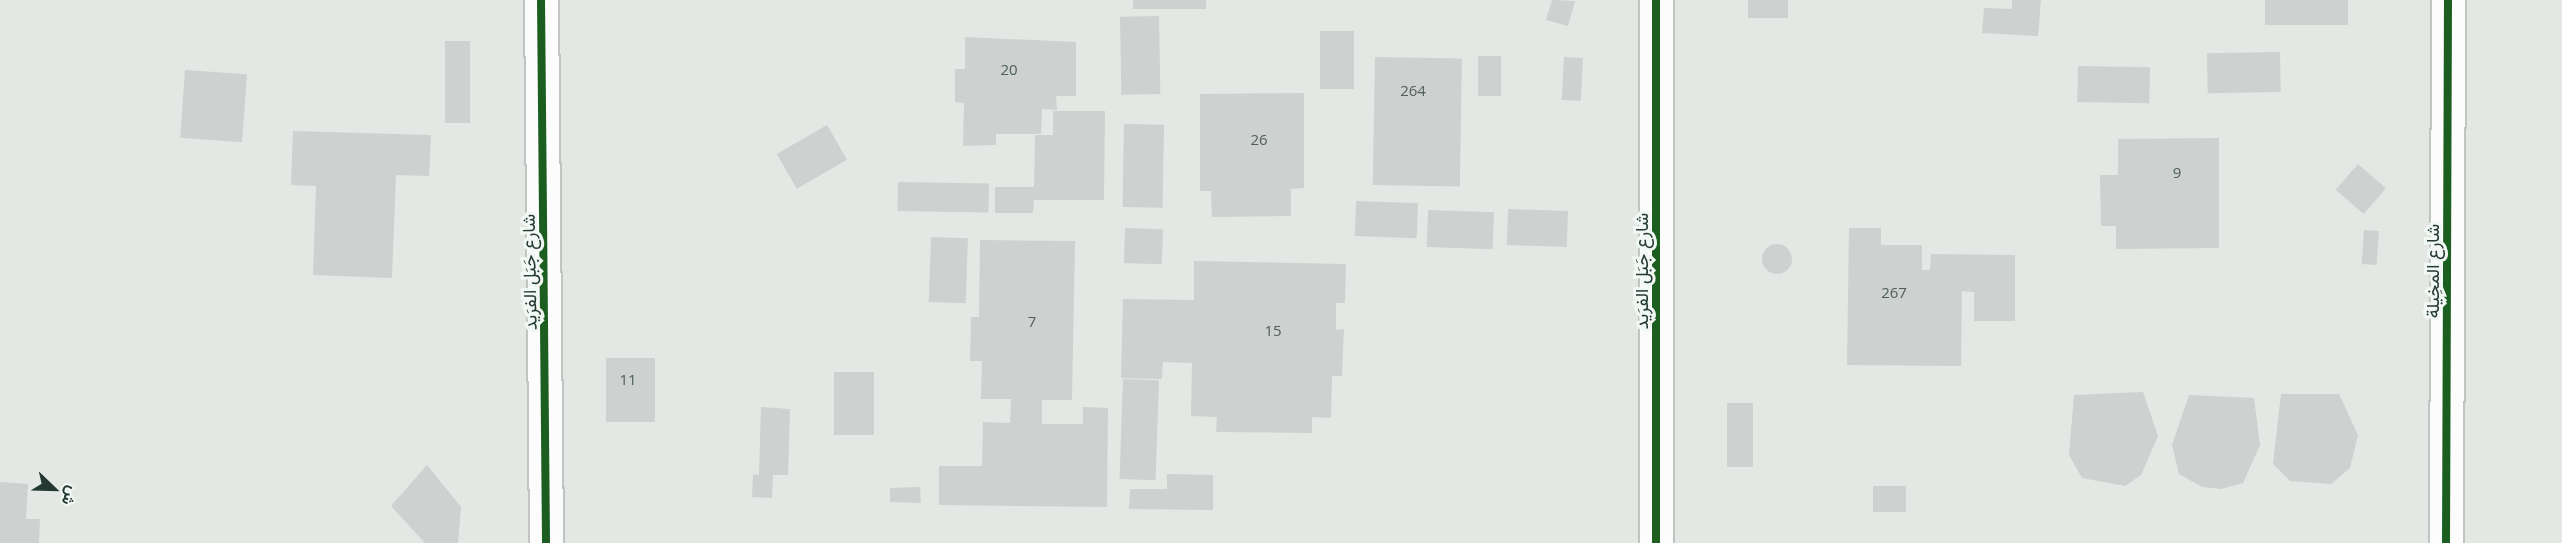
<!DOCTYPE html>
<html>
<head>
<meta charset="utf-8">
<style>
	body { margin:0 }
	#map { position:relative; width:2562px; height:543px; overflow:hidden; background:#e3e8e5; font-family:"Open Sans",Vazirmatn,sans-serif }
	div>[style] { position:absolute }
	.building>* { inset:0; background:#cdd1cf; transform-origin:0 0 }
	.round { border-radius:50% }
	.roads { filter:drop-shadow(2px 0 #c0c5c2) drop-shadow(-2px 0 #c0c5c2) drop-shadow(0 2px #c0c5c2) drop-shadow(0 -2px #c0c5c2) }
	.street>* { height:33px; margin:-16.5px; padding:0 16.5px; transform-origin:16.5px; border-radius:16.5px; background:#fbfcfb }
	.cycleway>* { height:8px; margin:-4px; padding:0 4px; transform-origin:4px; border-radius:4px; background:#1b5e20 }
	span { translate:-50% -50%; white-space:nowrap; text-align:center; line-height:1.15; -webkit-text-stroke:6px #f1f7f3; paint-order:stroke }
	.number-label { font-size:15px; color:#4e5f59 }
	.number-label span { -webkit-text-stroke-width:0 }
	.street-label { font-size:18px; color:#233932 }
	.north { position:absolute; left:24px; top:459px; width:60px; height:60px; -webkit-text-stroke:4px #f1f7f3; paint-order:stroke; rotate:113deg; font-size:16px; font-weight:700; line-height:24px; text-align:center; color:#233932 }
	.north::after { content:''; display:block; margin:auto; width:21px; height:27px; background:#233932; clip-path:polygon(50% 0,100% 100%,50% 72%,0 100%) }
</style>
</head>
<body>
<div id="map">
	<div class="building">
		<i style="left:1133px;top:0;width:73px;height:9px"></i>
		<i style="clip-path:polygon(1552px 0,1575px 1px,1568px 26px,1546px 20px)"></i>
		<i style="left:1748px;top:0;width:40px;height:18px"></i>
		<i style="clip-path:polygon(2012px 0,2041px 0,2038px 36px,1982px 33px,1984px 8px,2012px 9px)"></i>
		<i style="left:2265px;top:0;width:83px;height:25px"></i>
		<i style="left:1159px;top:16px;width:78px;height:39px;rotate:89deg"></i>
		<i style="left:1320px;top:31px;width:34px;height:58px"></i>
		<i style="clip-path:polygon(965px 37px,1076px 42px,1076px 96px,1056px 96px,1057px 110px,1042px 109px,1041px 134px,996px 134px,996px 145px,963px 146px,964px 103px,955px 102px,955px 69px,965px 69px)"></i>
		<i style="left:470px;top:41px;width:82px;height:25px;rotate:90deg"></i>
		<i style="left:2280px;top:52px;width:40px;height:73px;rotate:89deg"></i>
		<i style="left:1501px;top:56px;width:40px;height:23px;rotate:90deg"></i>
		<i style="left:1375px;top:57px;width:87px;height:128px;rotate:1deg"></i>
		<i style="left:1564px;top:57px;width:19px;height:43px;rotate:3deg"></i>
		<i style="left:2078px;top:66px;width:72px;height:36px;rotate:1deg"></i>
		<i style="left:185px;top:70px;width:62px;height:68px;rotate:4deg"></i>
		<i style="clip-path:polygon(1304px 93px,1304px 188px,1291px 189px,1291px 216px,1212px 217px,1211px 191px,1200px 191px,1200px 94px)"></i>
		<i style="clip-path:polygon(1053px 111px,1105px 111px,1104px 200px,1034px 200px,1033px 213px,995px 213px,995px 187px,1034px 187px,1035px 135px,1053px 135px)"></i>
		<i style="left:1124px;top:124px;width:40px;height:83px;rotate:1deg"></i>
		<i style="left:827px;top:125px;width:40px;height:58px;rotate:60deg"></i>
		<i style="clip-path:polygon(293px 131px,431px 135px,429px 176px,396px 175px,392px 278px,313px 275px,316px 186px,291px 185px)"></i>
		<i style="clip-path:polygon(2219px 138px,2219px 248px,2116px 249px,2116px 226px,2101px 226px,2100px 175px,2118px 175px,2118px 139px)"></i>
		<i style="left:2358px;top:164px;width:37px;height:34px;rotate:41deg"></i>
		<i style="left:898px;top:182px;width:91px;height:29px;rotate:1deg"></i>
		<i style="left:1356px;top:201px;width:62px;height:35px;rotate:2deg"></i>
		<i style="left:1508px;top:209px;width:60px;height:36px;rotate:2deg"></i>
		<i style="left:1428px;top:210px;width:66px;height:37px;rotate:2deg"></i>
		<i style="left:1125px;top:228px;width:38px;height:35px;rotate:2deg"></i>
		<i style="clip-path:polygon(1849px 228px,1881px 228px,1881px 245px,1922px 245px,1922px 270px,1930px 270px,1931px 254px,2015px 255px,2015px 321px,1974px 321px,1974px 292px,1962px 291px,1961px 366px,1847px 365px)"></i>
		<i style="left:2364px;top:230px;width:15px;height:34px;rotate:4deg"></i>
		<i style="left:931px;top:237px;width:37px;height:65px;rotate:2deg"></i>
		<i style="clip-path:polygon(980px 240px,1075px 241px,1072px 400px,1042px 400px,1042px 424px,1083px 424px,1083px 407px,1108px 408px,1107px 507px,939px 505px,939px 466px,982px 466px,983px 422px,1010px 423px,1011px 399px,981px 399px,982px 361px,970px 361px,971px 317px,979px 317px)"></i>
		<i class="round" style="left:1762px;top:244px;width:30px;height:30px"></i>
		<i style="clip-path:polygon(1194px 261px,1346px 264px,1345px 303px,1336px 303px,1336px 330px,1344px 329px,1342px 376px,1332px 376px,1331px 418px,1312px 417px,1312px 433px,1216px 432px,1217px 417px,1191px 416px,1192px 363px,1163px 362px,1162px 379px,1121px 378px,1123px 299px,1194px 300px)"></i>
		<i style="left:606px;top:358px;width:49px;height:64px"></i>
		<i style="left:834px;top:372px;width:40px;height:63px"></i>
		<i style="left:1123px;top:379px;width:36px;height:100px;rotate:2deg"></i>
		<i style="clip-path:polygon(2143px 392px,2158px 436px,2141px 475px,2125px 486px,2082px 478px,2069px 455px,2074px 395px)"></i>
		<i style="clip-path:polygon(2281px 394px,2339px 394px,2358px 435px,2350px 468px,2331px 484px,2290px 481px,2273px 464px)"></i>
		<i style="clip-path:polygon(2189px 395px,2254px 398px,2260px 445px,2243px 483px,2221px 489px,2202px 487px,2179px 474px,2172px 445px)"></i>
		<i style="left:1727px;top:403px;width:26px;height:64px"></i>
		<i style="clip-path:polygon(761px 407px,790px 409px,788px 475px,773px 475px,772px 498px,752px 497px,753px 474px,759px 475px)"></i>
		<i style="clip-path:polygon(427px 465px,461px 507px,458px 543px,425px 543px,391px 506px)"></i>
		<i style="clip-path:polygon(1167px 474px,1213px 475px,1213px 510px,1129px 509px,1130px 489px,1167px 489px)"></i>
		<i style="clip-path:polygon(0 482px,28px 484px,26px 519px,40px 519px,39px 543px,0 543px)"></i>
		<i style="left:1906px;top:486px;width:26px;height:33px;rotate:90deg"></i>
		<i style="clip-path:polygon(920px 487px,921px 503px,890px 502px,890px 488px)"></i>
	</div>
	<div class="roads">
		<div class="street">
			<i style="left:541px;top:0;width:543px;rotate:89.47deg"></i>
			<i style="left:1656px;top:543px;width:543px;rotate:-90deg"></i>
			<i style="left:2446px;top:543px;width:543px;rotate:-89.79deg"></i>
		</div>
	</div>
	<div class="cycleway">
		<i style="left:541px;top:0;width:543px;rotate:89.47deg"></i>
		<i style="left:1656px;top:543px;width:543px;rotate:-90deg"></i>
		<i style="left:2446px;top:543px;width:543px;rotate:-89.79deg"></i>
	</div>
	<div class="number-label">
		<span style="left:1009px;top:70px">20</span>
		<span style="left:1413px;top:91px">264</span>
		<span style="left:1259px;top:140px">26</span>
		<span style="left:2177px;top:173px">9</span>
		<span style="left:1894px;top:293px">267</span>
		<span style="left:1032px;top:322px">7</span>
		<span style="left:1273px;top:331px">15</span>
		<span style="left:628px;top:380px">11</span>
	</div>
	<div class="street-label">
		<span style="left:1641px;top:271px;rotate:-90deg">شارع جَبَل الفرَيد</span>
		<span style="left:2432px;top:271px;rotate:-90deg">شارع المخِيلة</span>
		<span style="left:529px;top:272px;rotate:-91deg">شارع جَبَل الفرَيد</span>
	</div>
	<div class="north">ش</div>
</div>
</body>
</html>
